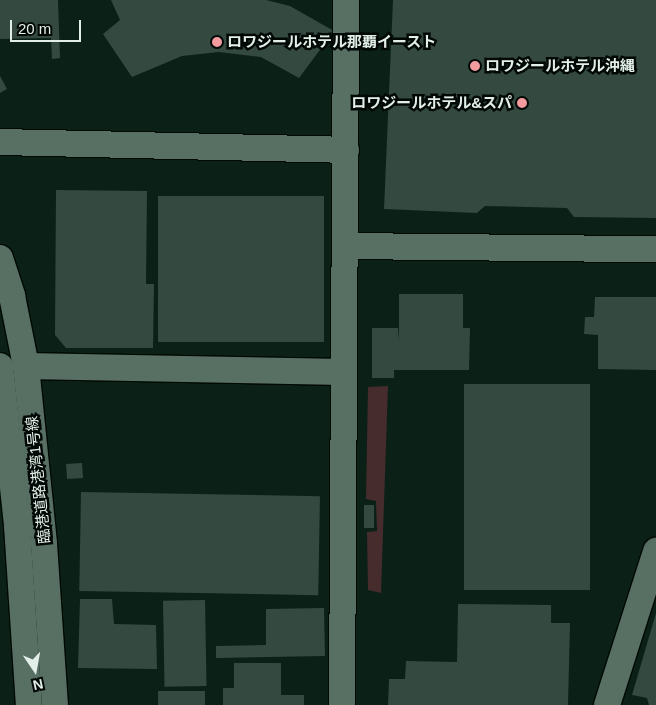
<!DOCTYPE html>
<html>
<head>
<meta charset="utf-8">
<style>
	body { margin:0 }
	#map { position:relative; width:656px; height:705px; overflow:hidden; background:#0b2017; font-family:Arial,"Noto Sans JP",sans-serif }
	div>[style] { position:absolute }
	.green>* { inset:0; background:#472c2e }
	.building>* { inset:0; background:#344a40; transform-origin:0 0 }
	.roads { filter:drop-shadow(1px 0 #000904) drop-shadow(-1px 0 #000904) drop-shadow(0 1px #000904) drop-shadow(0 -1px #000904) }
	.minor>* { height:26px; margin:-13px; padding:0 13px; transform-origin:13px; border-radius:13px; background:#586f64 }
	.dots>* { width:14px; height:14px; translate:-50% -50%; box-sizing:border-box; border:2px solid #020805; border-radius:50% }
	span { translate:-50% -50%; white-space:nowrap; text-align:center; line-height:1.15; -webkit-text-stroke:5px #020805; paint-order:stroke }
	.poi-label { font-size:15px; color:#e2efe8; font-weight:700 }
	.left { translate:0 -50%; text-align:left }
	.right { translate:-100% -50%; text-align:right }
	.street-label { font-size:15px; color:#e2efe8 }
	.north { position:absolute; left:10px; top:645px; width:50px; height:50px; -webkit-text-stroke:4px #020805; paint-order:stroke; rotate:168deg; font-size:14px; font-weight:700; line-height:20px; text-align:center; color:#e2efe8 }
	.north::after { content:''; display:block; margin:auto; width:18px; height:22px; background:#e2efe8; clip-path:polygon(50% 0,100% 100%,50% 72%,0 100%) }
	.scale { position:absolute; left:10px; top:20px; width:71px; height:22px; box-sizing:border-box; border:2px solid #e2efe8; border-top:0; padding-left:6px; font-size:15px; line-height:18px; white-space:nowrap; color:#e2efe8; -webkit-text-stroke:4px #020805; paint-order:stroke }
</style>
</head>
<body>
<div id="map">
	<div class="green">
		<i style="clip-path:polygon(388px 386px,381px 593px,368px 590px,367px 532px,377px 531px,376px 501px,366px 499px,368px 387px)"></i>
	</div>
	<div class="building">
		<i style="clip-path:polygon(0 0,58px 0,60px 58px,52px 59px,51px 38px,0 39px)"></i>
		<i style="clip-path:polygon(111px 0,266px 0,290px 6px,334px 31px,299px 78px,261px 57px,219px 52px,182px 56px,132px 77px,103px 34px,120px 20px)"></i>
		<i style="clip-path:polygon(393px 0,656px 0,656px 218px,574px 217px,567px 208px,485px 206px,477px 213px,384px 209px)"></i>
		<i style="clip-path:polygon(0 76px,7px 89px,0 93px)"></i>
		<i style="clip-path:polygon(56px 190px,147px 191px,146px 284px,154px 284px,153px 348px,66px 348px,55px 335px)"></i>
		<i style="left:158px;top:196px;width:166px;height:146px"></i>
		<i style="clip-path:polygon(399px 294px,463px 294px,463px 328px,470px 328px,469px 370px,394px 370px,394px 378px,372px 378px,372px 328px,398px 328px,399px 341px)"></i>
		<i style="clip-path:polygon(595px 297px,656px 297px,656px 370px,598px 369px,598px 335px,584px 334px,585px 317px,594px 317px)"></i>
		<i style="left:464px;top:384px;width:126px;height:206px"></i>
		<i style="left:82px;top:463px;width:15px;height:16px;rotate:86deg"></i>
		<i style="left:81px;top:492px;width:239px;height:99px;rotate:1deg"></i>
		<i style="left:364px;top:505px;width:10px;height:23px"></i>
		<i style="clip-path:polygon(80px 599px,112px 599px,114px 624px,156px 625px,157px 669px,78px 668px)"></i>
		<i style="left:205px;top:600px;width:86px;height:42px;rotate:89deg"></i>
		<i style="clip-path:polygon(458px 604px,551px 605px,551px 623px,570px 623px,568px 705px,388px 705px,389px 679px,405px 679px,406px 661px,457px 662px)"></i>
		<i style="clip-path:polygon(324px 608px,325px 656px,216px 658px,216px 646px,266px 645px,266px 609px)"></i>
		<i style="clip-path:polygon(656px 613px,656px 705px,649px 705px,647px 698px,632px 695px)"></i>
		<i style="clip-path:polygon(234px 663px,281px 663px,281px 695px,304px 695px,304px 705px,223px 705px,223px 688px,234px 688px)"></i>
		<i style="left:158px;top:691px;width:47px;height:14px"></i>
	</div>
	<div class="roads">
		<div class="minor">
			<i style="left:0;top:142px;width:346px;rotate:1.3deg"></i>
			<i style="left:345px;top:246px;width:311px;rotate:0.6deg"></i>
			<i style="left:0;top:258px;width:40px;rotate:72deg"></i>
			<i style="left:12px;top:296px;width:71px;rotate:78.7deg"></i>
			<i style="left:26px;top:366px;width:179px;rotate:84.2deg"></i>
			<i style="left:44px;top:544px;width:161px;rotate:86.1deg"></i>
			<i style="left:0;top:366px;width:161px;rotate:83.9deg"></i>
			<i style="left:17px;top:526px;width:179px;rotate:86.2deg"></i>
			<i style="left:26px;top:366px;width:318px;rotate:1.1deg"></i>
			<i style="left:342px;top:705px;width:705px;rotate:-89.67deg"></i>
			<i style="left:607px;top:705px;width:162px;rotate:-72.3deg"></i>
		</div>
	</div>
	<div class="dots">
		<i style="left:217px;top:42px;background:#f49b9f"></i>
		<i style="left:475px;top:66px;background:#f49b9f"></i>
		<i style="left:522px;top:103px;background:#f49b9f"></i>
	</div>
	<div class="poi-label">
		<span class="left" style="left:227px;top:42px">ロワジールホテル那覇イースト</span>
		<span class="left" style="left:485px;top:66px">ロワジールホテル沖縄</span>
		<span class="right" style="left:512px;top:103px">ロワジールホテル&amp;スパ</span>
	</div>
	<div class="street-label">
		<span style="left:38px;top:480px;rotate:-96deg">臨港道路港湾1号線</span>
	</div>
	<div class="north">N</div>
	<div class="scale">20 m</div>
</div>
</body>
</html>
